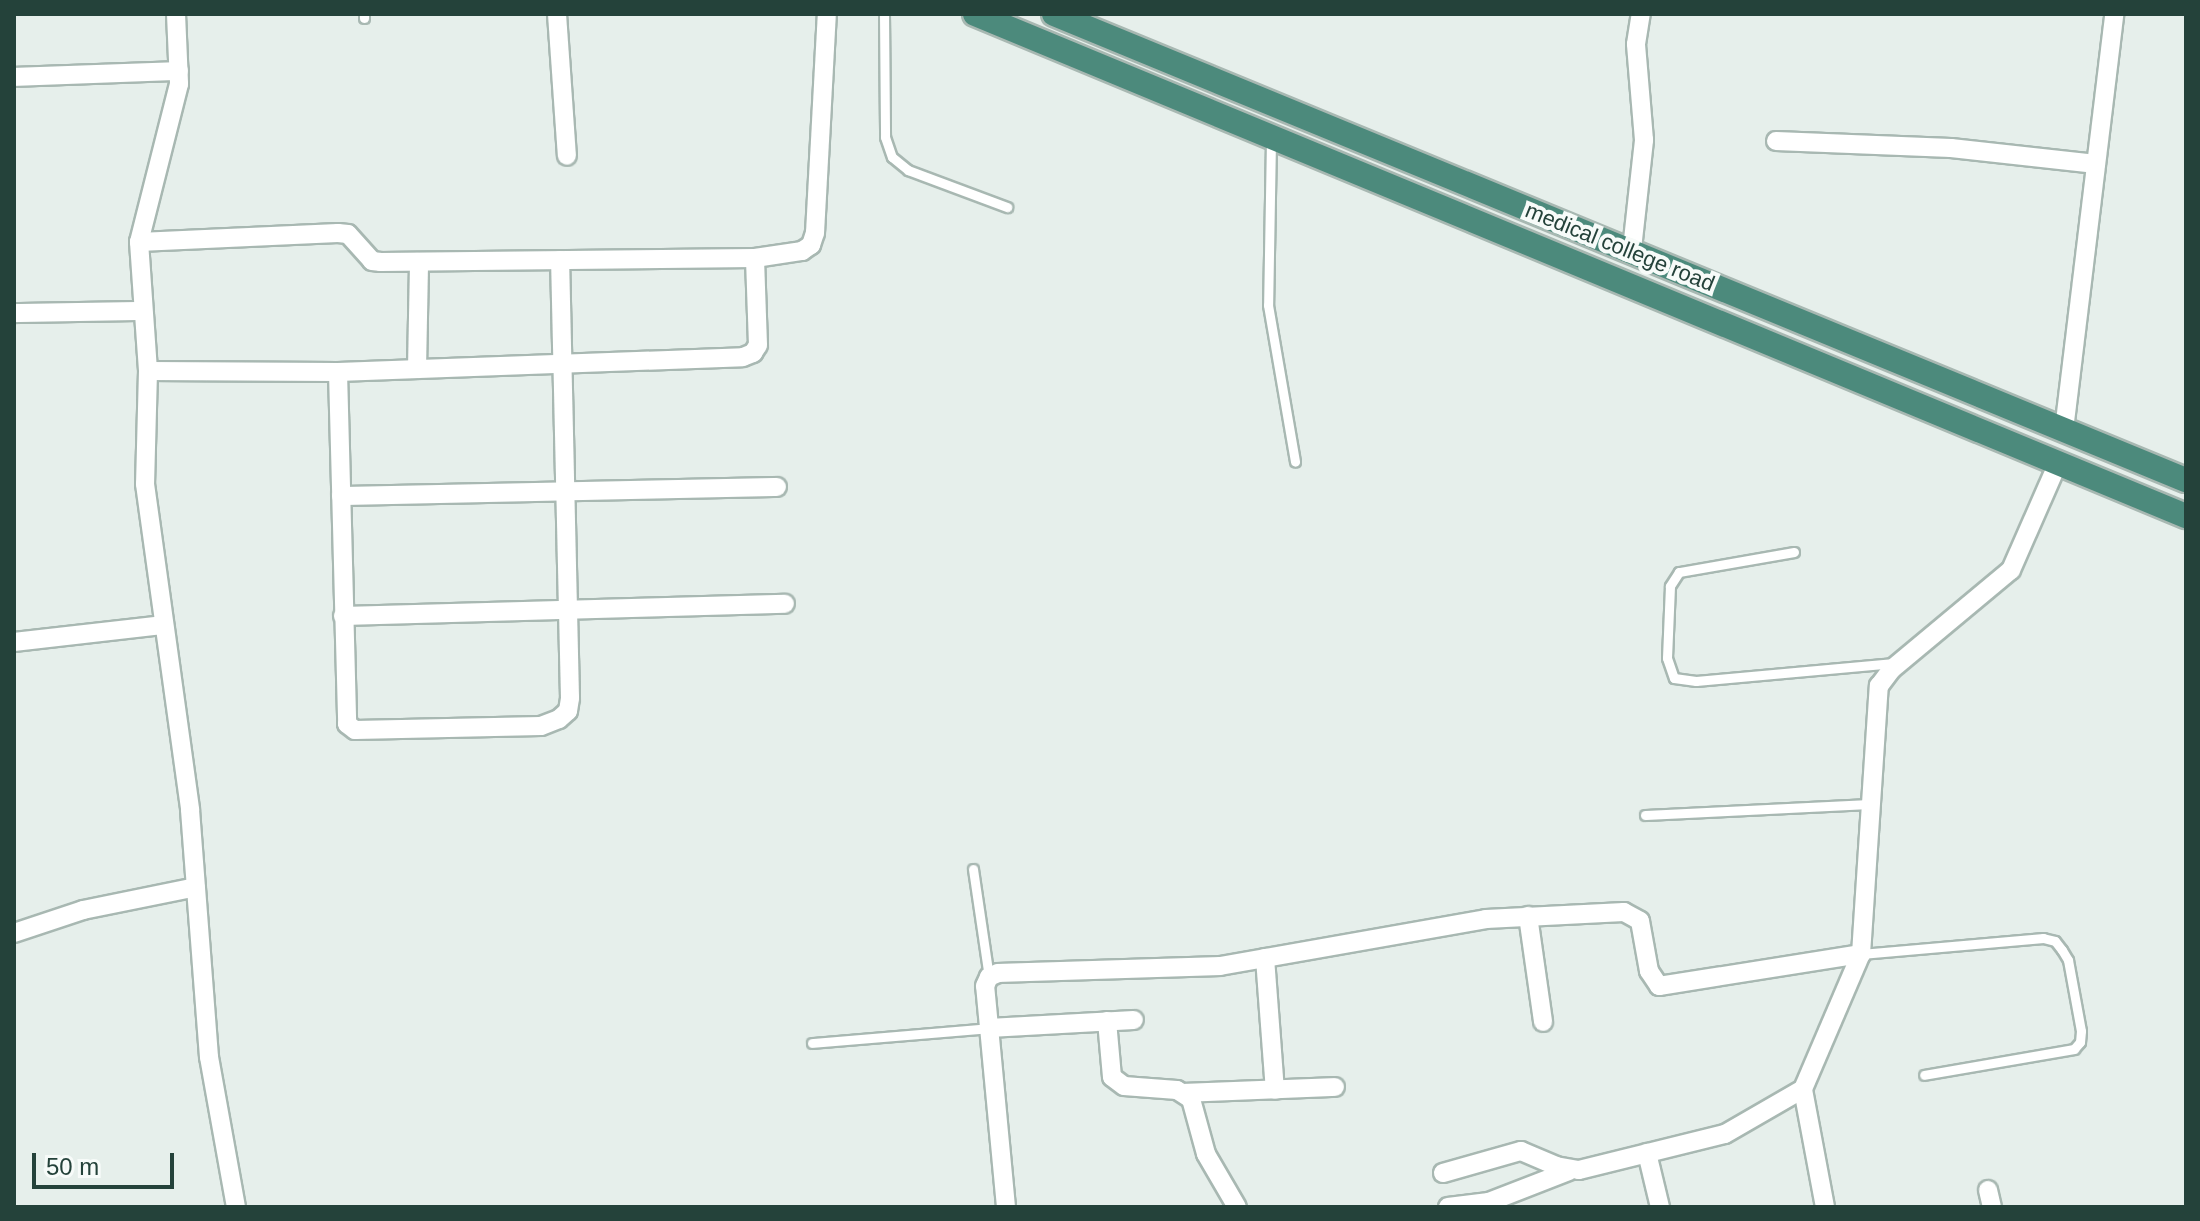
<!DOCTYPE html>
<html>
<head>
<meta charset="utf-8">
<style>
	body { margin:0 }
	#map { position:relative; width:2200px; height:1221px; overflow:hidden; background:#e6efeb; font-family:Arial,sans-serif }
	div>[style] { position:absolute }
	.roads { filter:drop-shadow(2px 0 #a8b8b2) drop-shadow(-2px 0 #a8b8b2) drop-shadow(0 2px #a8b8b2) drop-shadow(0 -2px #a8b8b2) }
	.service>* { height:9px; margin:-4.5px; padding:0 4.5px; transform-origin:4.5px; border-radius:4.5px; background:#fff }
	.minor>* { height:18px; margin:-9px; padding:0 9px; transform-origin:9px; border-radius:9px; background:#fff }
	.trunk>* { height:24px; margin:-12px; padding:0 12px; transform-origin:12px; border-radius:12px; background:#4c8a7c }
	span { translate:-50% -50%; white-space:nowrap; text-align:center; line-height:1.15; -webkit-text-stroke:8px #f7fbf9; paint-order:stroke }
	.street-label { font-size:22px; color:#24423a }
	.frame { position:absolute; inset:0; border:16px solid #24423a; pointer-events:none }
	.scale { position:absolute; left:32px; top:1153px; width:142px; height:36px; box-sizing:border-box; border:4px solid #24423a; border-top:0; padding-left:10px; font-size:24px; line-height:28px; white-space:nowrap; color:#24423a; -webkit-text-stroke:6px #f7fbf9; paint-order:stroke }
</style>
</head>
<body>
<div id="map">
	<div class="roads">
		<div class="service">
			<i style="left:364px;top:14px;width:4px;rotate:90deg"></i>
			<i style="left:884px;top:14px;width:123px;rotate:89.5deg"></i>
			<i style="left:885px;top:137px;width:21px;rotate:71deg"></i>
			<i style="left:892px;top:157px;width:21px;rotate:39deg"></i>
			<i style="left:908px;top:170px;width:106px;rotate:20.5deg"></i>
			<i style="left:1271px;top:140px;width:165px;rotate:91deg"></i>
			<i style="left:1268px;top:305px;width:159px;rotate:80.2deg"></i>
			<i style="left:1794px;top:552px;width:117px;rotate:170.1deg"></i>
			<i style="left:1679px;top:572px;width:17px;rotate:123deg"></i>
			<i style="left:1670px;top:586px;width:72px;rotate:92.4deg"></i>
			<i style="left:1667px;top:658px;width:21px;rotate:71deg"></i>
			<i style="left:1674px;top:678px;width:22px;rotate:8deg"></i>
			<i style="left:1696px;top:681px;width:199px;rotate:-5.2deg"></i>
			<i style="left:1645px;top:815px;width:225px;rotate:-2.8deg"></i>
			<i style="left:973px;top:869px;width:109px;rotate:81.6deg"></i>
			<i style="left:1861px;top:954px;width:183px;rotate:-5deg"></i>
			<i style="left:2043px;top:938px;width:12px;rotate:14deg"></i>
			<i style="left:2055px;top:941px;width:11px;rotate:52deg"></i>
			<i style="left:2062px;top:950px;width:12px;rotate:59deg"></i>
			<i style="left:2068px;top:960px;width:72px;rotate:79.6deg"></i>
			<i style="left:2081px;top:1031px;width:11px;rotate:95deg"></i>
			<i style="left:2080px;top:1042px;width:9px;rotate:131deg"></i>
			<i style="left:2074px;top:1049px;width:152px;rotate:170.2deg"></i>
			<i style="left:812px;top:1043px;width:178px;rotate:-4.8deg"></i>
		</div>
		<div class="minor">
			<i style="left:176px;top:14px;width:70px;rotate:87.5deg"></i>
			<i style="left:179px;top:84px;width:163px;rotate:104.2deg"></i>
			<i style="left:139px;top:242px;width:129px;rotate:86deg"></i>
			<i style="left:148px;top:371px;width:113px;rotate:91.5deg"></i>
			<i style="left:145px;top:484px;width:329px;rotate:82.1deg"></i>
			<i style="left:190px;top:810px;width:248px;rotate:85.6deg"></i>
			<i style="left:209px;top:1057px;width:152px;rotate:79.8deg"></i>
			<i style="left:557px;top:14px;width:142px;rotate:86deg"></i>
			<i style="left:14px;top:77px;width:165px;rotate:-2.1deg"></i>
			<i style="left:1776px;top:141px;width:175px;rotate:2.3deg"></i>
			<i style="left:1951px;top:148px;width:146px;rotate:6.3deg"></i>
			<i style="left:139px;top:242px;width:199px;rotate:-2.6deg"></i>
			<i style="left:338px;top:233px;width:10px;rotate:6deg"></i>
			<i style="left:348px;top:234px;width:36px;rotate:48deg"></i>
			<i style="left:372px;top:261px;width:9px;rotate:6deg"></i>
			<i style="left:381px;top:262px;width:374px;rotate:-0.6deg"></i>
			<i style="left:755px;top:258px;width:48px;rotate:-8.5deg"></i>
			<i style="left:802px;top:251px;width:11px;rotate:-34deg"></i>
			<i style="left:811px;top:245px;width:13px;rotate:-72deg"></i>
			<i style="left:815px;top:233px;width:219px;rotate:-86.9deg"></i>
			<i style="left:1632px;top:249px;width:110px;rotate:-83.7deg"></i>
			<i style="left:1644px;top:140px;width:96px;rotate:-94.8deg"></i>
			<i style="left:1636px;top:44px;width:30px;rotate:-81deg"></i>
			<i style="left:14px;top:313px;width:129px;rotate:-0.9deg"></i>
			<i style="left:417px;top:369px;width:107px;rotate:-88.9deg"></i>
			<i style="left:148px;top:371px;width:190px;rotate:0.3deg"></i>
			<i style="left:338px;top:372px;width:405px;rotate:-2.1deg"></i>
			<i style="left:743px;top:357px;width:11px;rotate:-22deg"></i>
			<i style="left:753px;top:353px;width:9px;rotate:-58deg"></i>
			<i style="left:758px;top:345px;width:87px;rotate:-92deg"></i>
			<i style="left:338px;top:372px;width:352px;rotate:88.5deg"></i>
			<i style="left:347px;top:724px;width:10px;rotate:37deg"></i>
			<i style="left:355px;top:730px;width:186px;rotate:-1.2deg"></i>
			<i style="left:541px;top:726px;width:19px;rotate:-21deg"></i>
			<i style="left:559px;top:719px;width:12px;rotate:-42deg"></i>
			<i style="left:568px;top:711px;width:13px;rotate:-81deg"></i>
			<i style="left:570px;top:698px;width:438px;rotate:-91.3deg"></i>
			<i style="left:2064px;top:430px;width:419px;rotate:-83.1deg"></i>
			<i style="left:341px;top:496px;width:436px;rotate:-1.2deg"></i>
			<i style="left:343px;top:616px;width:442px;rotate:-1.6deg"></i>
			<i style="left:14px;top:642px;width:151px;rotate:-6.5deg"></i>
			<i style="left:1528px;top:916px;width:107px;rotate:81.9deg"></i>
			<i style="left:14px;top:933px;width:73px;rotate:-18.4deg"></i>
			<i style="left:83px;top:910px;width:115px;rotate:-11.5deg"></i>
			<i style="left:1265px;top:958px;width:132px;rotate:85.7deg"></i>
			<i style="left:1107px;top:1021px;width:56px;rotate:84.9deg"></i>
			<i style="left:1112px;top:1077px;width:15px;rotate:37deg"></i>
			<i style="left:1124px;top:1086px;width:53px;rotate:4.3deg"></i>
			<i style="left:1177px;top:1090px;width:17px;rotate:33deg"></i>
			<i style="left:1191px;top:1099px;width:57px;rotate:74.7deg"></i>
			<i style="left:1206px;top:1154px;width:61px;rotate:59.7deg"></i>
			<i style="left:989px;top:1028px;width:145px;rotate:-3.2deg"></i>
			<i style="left:1185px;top:1093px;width:150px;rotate:-2.3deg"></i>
			<i style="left:1647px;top:1153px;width:56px;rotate:76.5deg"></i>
			<i style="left:1443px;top:1173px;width:81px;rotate:-15.8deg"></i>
			<i style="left:1521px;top:1151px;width:38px;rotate:23deg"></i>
			<i style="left:1556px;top:1166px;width:23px;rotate:10deg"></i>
			<i style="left:1579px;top:1170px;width:150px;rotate:-13.9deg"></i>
			<i style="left:1725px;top:1134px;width:90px;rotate:-30deg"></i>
			<i style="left:1988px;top:1190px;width:17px;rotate:77deg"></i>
			<i style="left:1006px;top:1207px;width:222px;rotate:-95.4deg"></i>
			<i style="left:985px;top:986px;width:10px;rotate:-66deg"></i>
			<i style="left:989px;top:977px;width:10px;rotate:-24deg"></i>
			<i style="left:998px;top:973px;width:222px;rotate:-1.8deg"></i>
			<i style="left:1220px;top:966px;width:270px;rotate:-10deg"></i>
			<i style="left:1486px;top:919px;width:138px;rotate:-2.9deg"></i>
			<i style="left:1624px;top:912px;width:18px;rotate:29deg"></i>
			<i style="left:1640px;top:921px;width:51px;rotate:79.8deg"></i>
			<i style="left:1649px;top:971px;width:18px;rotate:56deg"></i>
			<i style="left:1659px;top:986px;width:205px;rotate:-9deg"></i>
			<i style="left:1448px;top:1207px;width:41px;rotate:-7deg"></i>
			<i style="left:1489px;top:1202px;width:86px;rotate:-21.2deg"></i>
			<i style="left:1825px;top:1207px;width:120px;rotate:-100.6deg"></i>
			<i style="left:1803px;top:1089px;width:147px;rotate:-66.8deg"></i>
			<i style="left:1861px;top:954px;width:269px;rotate:-86.2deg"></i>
			<i style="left:1879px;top:686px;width:21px;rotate:-53deg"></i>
			<i style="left:1892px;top:669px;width:155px;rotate:-39.8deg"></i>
			<i style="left:2011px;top:570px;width:117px;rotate:-66.3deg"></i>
		</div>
		<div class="trunk">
			<i style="left:975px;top:14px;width:1311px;rotate:22.52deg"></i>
			<i style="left:1054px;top:14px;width:1224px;rotate:22.38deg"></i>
		</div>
	</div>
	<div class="street-label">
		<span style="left:1620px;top:247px;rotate:22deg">medical college road</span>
	</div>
	<div class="frame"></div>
	<div class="scale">50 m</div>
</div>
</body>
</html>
